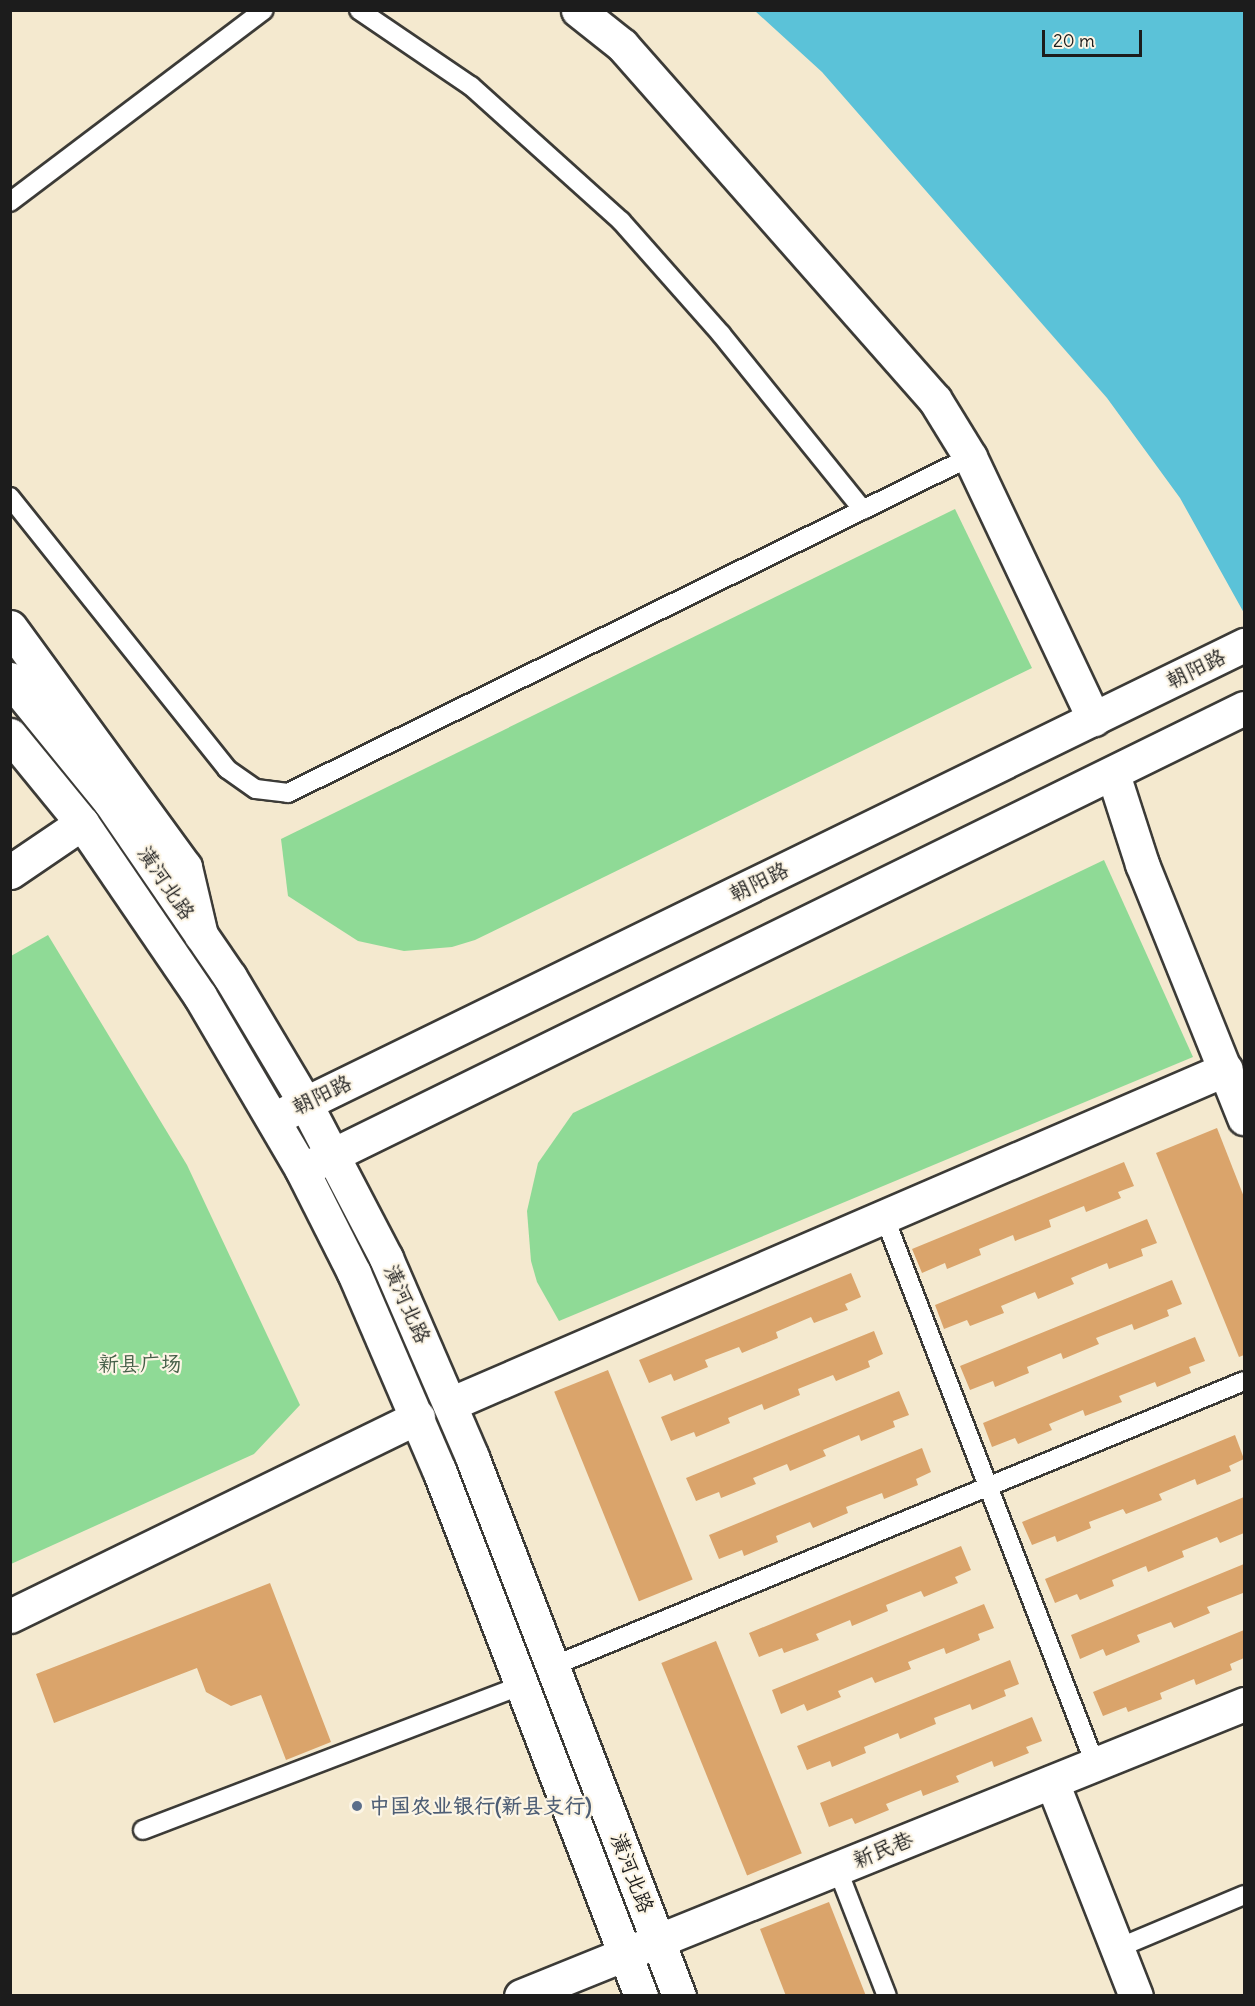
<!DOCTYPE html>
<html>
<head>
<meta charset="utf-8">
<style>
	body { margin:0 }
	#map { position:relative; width:1255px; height:2006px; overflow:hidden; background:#f4e9cf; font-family:Delius,"LXGW WenKai TC",sans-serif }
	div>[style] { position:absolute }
	.green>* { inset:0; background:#8fda96 }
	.water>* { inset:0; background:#5bc2d8 }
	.building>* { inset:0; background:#daa46b; transform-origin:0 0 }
	.roads { filter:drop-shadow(2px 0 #3c3b37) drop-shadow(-2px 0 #3c3b37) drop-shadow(0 2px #3c3b37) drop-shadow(0 -2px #3c3b37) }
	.lane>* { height:18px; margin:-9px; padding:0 9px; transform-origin:9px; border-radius:9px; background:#fff }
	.street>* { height:33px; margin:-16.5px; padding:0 16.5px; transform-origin:16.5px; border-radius:16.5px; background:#fff }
	.secondary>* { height:33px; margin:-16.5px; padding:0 16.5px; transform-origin:16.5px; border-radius:16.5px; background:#fff }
	.primary>* { height:33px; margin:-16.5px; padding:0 16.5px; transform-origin:16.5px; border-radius:16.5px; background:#fff }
	.dots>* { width:16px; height:16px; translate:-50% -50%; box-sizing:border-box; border:3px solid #fcf5e5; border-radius:50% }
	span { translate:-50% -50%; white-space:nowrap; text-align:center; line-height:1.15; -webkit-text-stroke:4.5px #fcf5e5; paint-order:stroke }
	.street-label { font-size:21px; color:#1c1c1c }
	.park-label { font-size:21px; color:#445e47 }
	.service-label { font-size:21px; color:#4e5e75; font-weight:700 }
	.left { translate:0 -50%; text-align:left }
	.frame { position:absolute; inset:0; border:12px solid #1c1c1c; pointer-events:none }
	.scale { position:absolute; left:1042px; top:30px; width:100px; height:27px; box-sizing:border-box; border:3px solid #1c1c1c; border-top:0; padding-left:8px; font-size:18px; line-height:21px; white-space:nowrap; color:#1c1c1c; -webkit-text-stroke:4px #fcf5e5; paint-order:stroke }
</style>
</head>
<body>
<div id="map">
	<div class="green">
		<i style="clip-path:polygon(955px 509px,1032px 668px,475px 940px,452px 947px,404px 951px,358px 941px,288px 896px,281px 839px)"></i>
		<i style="clip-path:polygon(1104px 860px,1193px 1057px,559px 1321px,537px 1282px,531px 1261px,527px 1211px,538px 1163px,573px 1113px)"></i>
		<i style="clip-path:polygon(48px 935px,187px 1165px,300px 1405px,254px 1454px,11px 1564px,11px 956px)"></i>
	</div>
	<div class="water">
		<i style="clip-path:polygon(755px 11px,1244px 11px,1244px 613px,1180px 498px,1107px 398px,822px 72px)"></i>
	</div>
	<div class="building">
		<i style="clip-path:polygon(1217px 1128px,1244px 1197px,1244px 1355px,1239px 1357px,1156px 1153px)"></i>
		<i style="clip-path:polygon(1124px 1162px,1134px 1186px,1118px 1192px,1121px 1198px,1086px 1212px,1084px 1206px,1049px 1220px,1051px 1227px,1015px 1241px,1013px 1235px,979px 1249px,981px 1255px,947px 1269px,945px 1263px,922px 1273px,912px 1249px)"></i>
		<i style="clip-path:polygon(1147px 1219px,1157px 1243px,1141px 1249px,1143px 1256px,1109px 1269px,1107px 1263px,1071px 1278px,1074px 1284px,1038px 1299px,1035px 1292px,1001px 1306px,1004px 1313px,970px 1326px,967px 1320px,944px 1329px,935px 1305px)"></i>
		<i style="clip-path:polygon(851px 1273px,861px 1297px,845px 1304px,848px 1310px,814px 1323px,811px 1317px,776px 1332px,778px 1338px,742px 1353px,739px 1347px,705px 1360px,708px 1367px,674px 1381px,671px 1374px,649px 1383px,639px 1360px)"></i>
		<i style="clip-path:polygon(1172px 1280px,1182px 1304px,1167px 1310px,1169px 1316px,1134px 1330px,1132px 1324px,1096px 1338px,1099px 1344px,1063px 1359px,1061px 1353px,1027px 1367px,1029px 1373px,995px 1387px,993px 1381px,970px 1390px,960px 1366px)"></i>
		<i style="clip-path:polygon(874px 1331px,883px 1354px,868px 1361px,870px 1367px,836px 1381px,833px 1375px,798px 1389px,800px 1395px,764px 1410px,762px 1404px,728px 1418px,730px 1423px,696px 1437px,694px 1432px,671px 1441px,661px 1417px)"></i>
		<i style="clip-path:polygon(1195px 1337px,1205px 1361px,1189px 1367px,1191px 1373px,1157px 1387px,1155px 1382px,1119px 1396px,1122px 1402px,1085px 1416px,1083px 1410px,1049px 1424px,1052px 1430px,1018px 1444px,1015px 1438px,992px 1447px,983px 1423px)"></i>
		<i style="left:608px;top:1370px;width:226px;height:58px;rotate:68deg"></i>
		<i style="clip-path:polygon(899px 1391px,909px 1415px,893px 1421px,895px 1427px,861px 1441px,859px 1435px,823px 1450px,826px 1456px,790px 1471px,787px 1464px,753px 1478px,756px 1484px,721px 1498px,719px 1492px,696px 1501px,686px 1478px)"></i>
		<i style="clip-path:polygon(1235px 1435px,1244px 1459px,1229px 1466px,1231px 1471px,1197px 1485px,1195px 1479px,1159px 1494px,1162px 1500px,1126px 1514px,1123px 1509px,1089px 1522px,1091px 1528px,1057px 1542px,1055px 1536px,1032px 1545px,1022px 1522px)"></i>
		<i style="clip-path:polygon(922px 1448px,931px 1472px,916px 1479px,918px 1485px,884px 1499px,882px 1493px,846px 1507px,848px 1513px,813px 1528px,810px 1522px,776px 1536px,778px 1542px,744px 1556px,742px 1550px,719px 1559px,709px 1535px)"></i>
		<i style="clip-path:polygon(1244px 1497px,1244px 1533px,1220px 1543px,1217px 1537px,1182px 1551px,1184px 1557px,1148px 1572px,1146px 1566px,1112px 1580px,1114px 1586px,1080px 1600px,1077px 1594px,1055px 1603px,1045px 1579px)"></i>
		<i style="clip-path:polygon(961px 1546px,971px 1570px,955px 1577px,958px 1583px,924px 1597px,921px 1591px,886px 1605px,888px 1611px,852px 1626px,850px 1620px,816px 1634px,819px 1640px,784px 1653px,782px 1648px,759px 1657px,749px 1633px)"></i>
		<i style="clip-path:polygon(1244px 1564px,1244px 1597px,1243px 1593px,1207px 1607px,1210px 1613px,1174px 1628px,1171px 1622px,1137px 1635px,1140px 1642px,1106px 1656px,1103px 1649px,1080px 1659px,1071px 1635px)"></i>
		<i style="clip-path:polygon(270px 1583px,331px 1742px,286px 1760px,261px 1695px,231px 1706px,206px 1692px,197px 1668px,54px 1723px,36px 1674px)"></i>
		<i style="clip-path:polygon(984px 1604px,994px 1628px,978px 1634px,980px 1640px,946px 1654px,944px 1648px,908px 1662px,911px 1669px,875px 1683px,872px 1677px,838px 1691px,841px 1697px,807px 1711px,804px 1704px,781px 1714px,772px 1690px)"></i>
		<i style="clip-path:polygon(1244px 1630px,1244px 1658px,1230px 1664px,1232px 1670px,1196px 1685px,1194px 1679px,1160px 1693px,1162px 1699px,1128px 1712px,1126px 1707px,1103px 1716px,1093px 1692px)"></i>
		<i style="left:716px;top:1641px;width:229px;height:59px;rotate:68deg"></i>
		<i style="clip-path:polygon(1010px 1660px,1019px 1684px,1004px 1690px,1006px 1696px,972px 1710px,970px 1704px,934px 1718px,936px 1724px,900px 1739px,898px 1733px,864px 1747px,866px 1753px,832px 1767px,830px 1761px,807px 1770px,797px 1746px)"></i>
		<i style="clip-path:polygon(1032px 1717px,1042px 1741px,1026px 1747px,1029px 1753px,994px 1767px,992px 1761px,956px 1776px,959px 1782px,923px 1796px,921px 1790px,886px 1804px,889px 1810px,855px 1824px,852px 1818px,829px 1827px,820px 1803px)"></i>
		<i style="clip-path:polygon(829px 1902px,866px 1996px,786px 1996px,760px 1929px)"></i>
	</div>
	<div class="roads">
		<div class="lane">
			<i style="left:359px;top:10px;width:135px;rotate:34.2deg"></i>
			<i style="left:471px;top:86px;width:202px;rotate:42deg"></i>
			<i style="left:621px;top:221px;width:151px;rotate:48.5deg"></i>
			<i style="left:721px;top:334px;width:226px;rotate:51.1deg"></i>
			<i style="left:10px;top:202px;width:318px;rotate:-37.1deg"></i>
			<i style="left:10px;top:497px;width:348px;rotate:51.4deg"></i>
			<i style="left:227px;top:769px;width:35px;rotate:35deg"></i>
			<i style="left:256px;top:789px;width:32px;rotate:7deg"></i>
			<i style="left:288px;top:793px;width:760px;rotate:-26.23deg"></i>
			<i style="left:884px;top:1216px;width:587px;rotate:68.94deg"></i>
			<i style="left:553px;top:1666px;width:747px;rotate:-22.41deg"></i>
			<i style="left:143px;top:1830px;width:406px;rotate:-20.9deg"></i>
			<i style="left:837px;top:1868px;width:137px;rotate:68.7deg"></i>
			<i style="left:1118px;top:1948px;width:137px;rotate:-22.8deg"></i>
		</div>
		<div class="street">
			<i style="left:578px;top:10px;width:56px;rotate:38.5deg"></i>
			<i style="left:622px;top:45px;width:473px;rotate:48.6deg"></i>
			<i style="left:935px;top:400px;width:67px;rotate:58.4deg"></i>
			<i style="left:970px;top:457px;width:290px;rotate:64.7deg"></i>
			<i style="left:10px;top:627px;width:297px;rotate:53.9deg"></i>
			<i style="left:185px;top:867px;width:70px;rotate:76.8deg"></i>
			<i style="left:1113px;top:774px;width:95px;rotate:72.1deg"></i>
			<i style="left:1142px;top:864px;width:274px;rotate:68.1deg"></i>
			<i style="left:450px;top:1404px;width:845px;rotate:-23.35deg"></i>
			<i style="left:1052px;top:1782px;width:230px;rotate:68.6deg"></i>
			<i style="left:521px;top:1996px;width:780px;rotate:-21.99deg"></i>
		</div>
		<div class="secondary">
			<i style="left:10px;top:872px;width:87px;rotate:-34.2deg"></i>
			<i style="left:273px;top:1119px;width:1081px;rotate:-26.02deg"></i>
			<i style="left:306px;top:1168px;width:1045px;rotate:-26.12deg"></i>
			<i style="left:10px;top:1616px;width:454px;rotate:-26deg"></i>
		</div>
		<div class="primary">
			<i style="left:10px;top:679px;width:159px;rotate:50.9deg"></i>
			<i style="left:110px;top:802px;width:212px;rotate:55.6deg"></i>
			<i style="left:230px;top:977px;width:147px;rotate:59.2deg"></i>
			<i style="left:305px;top:1103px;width:175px;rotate:62.4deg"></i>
			<i style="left:386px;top:1258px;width:217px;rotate:66.6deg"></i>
			<i style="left:472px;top:1457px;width:577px;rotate:68.99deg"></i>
			<i style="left:10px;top:735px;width:114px;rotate:50.7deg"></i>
			<i style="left:82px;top:823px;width:209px;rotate:55.7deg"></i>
			<i style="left:200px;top:996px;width:202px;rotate:59.6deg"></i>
			<i style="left:302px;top:1170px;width:115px;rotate:63.2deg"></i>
			<i style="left:354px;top:1273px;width:215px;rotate:66.7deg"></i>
			<i style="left:439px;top:1470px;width:563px;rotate:68.99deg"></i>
		</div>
	</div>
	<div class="dots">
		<i style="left:357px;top:1806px;background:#5c6f8a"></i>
	</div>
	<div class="street-label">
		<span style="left:1196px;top:669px;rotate:-26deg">朝阳路</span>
		<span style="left:759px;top:882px;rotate:-26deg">朝阳路</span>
		<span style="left:166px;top:883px;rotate:56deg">潢河北路</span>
		<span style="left:322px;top:1095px;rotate:-26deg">朝阳路</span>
		<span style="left:407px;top:1304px;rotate:66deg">潢河北路</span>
		<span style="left:883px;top:1850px;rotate:-22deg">新民巷</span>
		<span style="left:632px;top:1873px;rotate:69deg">潢河北路</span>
	</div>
	<div class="park-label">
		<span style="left:140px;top:1364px">新县广场</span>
	</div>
	<div class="service-label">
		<span class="left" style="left:369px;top:1806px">中国农业银行(新县支行)</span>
	</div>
	<div class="frame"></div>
	<div class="scale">20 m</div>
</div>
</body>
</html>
